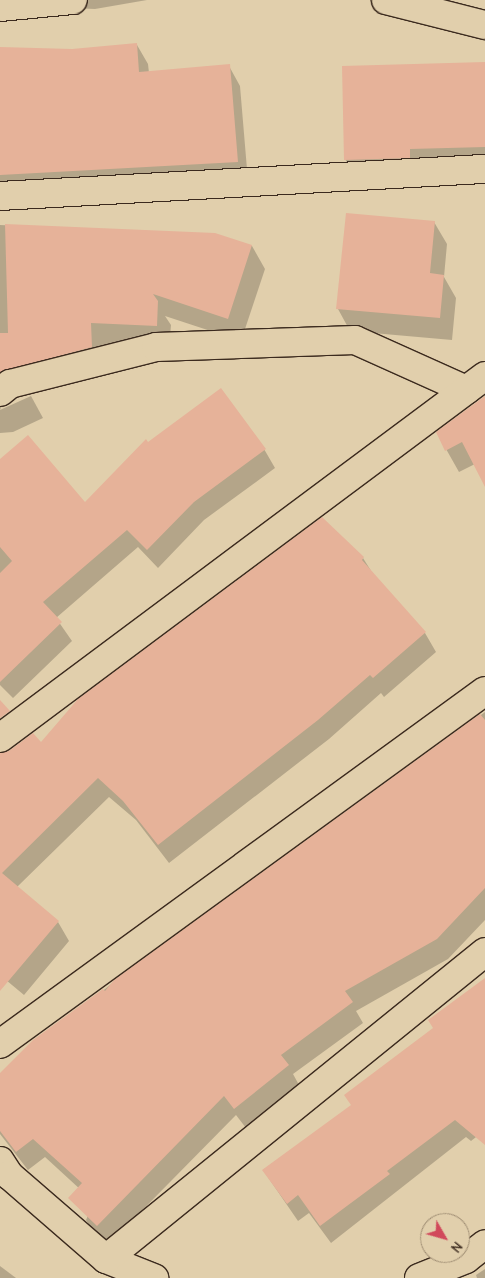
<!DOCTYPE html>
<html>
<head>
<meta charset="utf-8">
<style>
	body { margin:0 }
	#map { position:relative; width:485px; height:1278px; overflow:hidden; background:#e1cfac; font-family:"Comic Neue",sans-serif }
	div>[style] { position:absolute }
	.shadow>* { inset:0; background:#0003 }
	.building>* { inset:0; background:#e6b299 }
	.roads { filter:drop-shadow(1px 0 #3b2a1e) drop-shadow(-1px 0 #3b2a1e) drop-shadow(0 1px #3b2a1e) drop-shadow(0 -1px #3b2a1e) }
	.street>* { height:28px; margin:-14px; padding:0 14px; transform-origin:14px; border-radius:14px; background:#e1cfac }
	span { translate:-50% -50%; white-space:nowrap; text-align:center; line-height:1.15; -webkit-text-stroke:4px #e1cfac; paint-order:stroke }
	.north { position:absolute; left:420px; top:1213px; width:50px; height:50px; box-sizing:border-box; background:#e1cfac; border:1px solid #9f8d73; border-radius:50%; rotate:128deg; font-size:14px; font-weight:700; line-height:20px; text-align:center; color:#3b2a1e }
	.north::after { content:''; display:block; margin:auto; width:18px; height:22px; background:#d1495b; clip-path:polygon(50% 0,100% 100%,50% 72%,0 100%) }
</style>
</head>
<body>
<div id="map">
	<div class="shadow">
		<i style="clip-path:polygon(66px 0,147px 0,95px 9px,70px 8px)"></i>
		<i style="clip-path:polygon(137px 45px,148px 64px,149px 73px,229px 66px,240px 86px,248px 181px,0 194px,0 56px)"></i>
		<i style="clip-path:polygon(485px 64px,485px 169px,358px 181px,345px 159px)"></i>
		<i style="clip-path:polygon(434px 222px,447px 244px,444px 277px,456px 298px,452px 340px,350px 331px,338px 309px)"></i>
		<i style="clip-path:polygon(0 225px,215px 234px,252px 246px,265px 269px,241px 341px,165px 316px,171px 325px,169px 348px,104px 345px,104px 370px,19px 392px,3px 403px,0 410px)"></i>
		<i style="clip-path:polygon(31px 396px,43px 418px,13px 432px,0 433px,0 410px)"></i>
		<i style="clip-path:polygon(485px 397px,485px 485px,475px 464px,459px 472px,437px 433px)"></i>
		<i style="clip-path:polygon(148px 443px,264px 449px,275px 468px,204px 520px,158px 568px,138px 547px,56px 618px,72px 641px,13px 698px,0 685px,0 461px,85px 504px)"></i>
		<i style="clip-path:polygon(363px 558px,373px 574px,425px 633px,436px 652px,384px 697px,381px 693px,329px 739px,169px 863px,136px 820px,109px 797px,17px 887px,58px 922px,69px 941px,24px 995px,0 975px,0 754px,41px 744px)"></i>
		<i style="clip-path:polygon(485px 712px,485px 920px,448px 959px,356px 1011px,363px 1023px,293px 1074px,299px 1085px,246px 1128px,236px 1115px,106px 1247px,98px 1240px,86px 1220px,94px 1202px,45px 1157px,28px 1170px,0 1134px,0 1074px,115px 981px)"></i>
		<i style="clip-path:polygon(485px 996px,485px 1130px,471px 1141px,466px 1137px,331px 1243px,309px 1213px,298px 1221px,263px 1170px,352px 1106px)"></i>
		<i style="clip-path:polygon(0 1266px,16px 1278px,0 1278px)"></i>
		<i style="clip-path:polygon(485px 1269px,485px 1278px,477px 1278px,476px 1275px)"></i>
	</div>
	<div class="building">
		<i style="clip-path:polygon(137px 43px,139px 72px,230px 64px,238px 162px,0 175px,0 47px,72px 49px)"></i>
		<i style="clip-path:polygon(485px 62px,485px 147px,410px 149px,410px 158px,344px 160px,342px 66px)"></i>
		<i style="clip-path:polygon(346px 213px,435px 221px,430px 273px,444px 275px,440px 318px,336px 309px)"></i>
		<i style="clip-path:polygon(5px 224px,215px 233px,252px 245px,228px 319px,153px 294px,158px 301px,157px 326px,91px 323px,92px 347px,0 372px,0 333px,8px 333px)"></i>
		<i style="clip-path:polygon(221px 388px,266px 449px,194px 502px,147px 550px,127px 530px,43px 602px,62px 622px,0 682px,0 573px,12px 561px,0 547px,0 459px,28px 435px,85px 502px,146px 439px,148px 442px)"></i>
		<i style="clip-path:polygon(485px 396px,485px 487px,462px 442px,445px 451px,436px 432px)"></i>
		<i style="clip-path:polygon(322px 517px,364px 557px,362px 560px,426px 632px,373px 678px,370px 675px,318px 720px,158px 845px,123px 801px,98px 778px,2px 873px,59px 921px,0 991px,0 753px,9px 751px,33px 733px,41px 742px,78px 699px)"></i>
		<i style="clip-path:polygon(0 700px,10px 711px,0 718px)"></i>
		<i style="clip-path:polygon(480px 714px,485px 720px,485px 888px,437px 939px,345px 991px,353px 1002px,281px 1055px,289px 1065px,234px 1109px,224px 1096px,97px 1226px,68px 1198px,82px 1183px,33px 1139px,16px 1152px,0 1131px,0 1073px,33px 1040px,103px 989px,105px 991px,114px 980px)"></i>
		<i style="clip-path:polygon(485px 978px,485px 1145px,455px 1120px,387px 1171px,390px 1174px,320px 1226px,298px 1195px,287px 1204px,262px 1170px,351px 1105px,344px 1095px,433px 1028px,428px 1020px)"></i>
	</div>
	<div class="roads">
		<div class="street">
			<i style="left:386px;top:0;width:102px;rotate:14.2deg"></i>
			<i style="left:0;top:7px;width:73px;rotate:-5.5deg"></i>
			<i style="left:0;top:196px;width:486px;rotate:-3.2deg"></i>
			<i style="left:0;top:392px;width:13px;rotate:-39deg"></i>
			<i style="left:10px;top:384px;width:151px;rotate:-14.2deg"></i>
			<i style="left:156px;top:347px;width:199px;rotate:-2deg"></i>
			<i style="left:355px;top:340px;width:122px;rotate:24.2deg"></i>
			<i style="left:0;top:738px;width:605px;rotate:-36.74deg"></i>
			<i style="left:0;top:1044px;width:600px;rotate:-36.05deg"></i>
			<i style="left:0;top:1161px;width:17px;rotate:57deg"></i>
			<i style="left:9px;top:1175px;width:128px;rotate:40.9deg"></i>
			<i style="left:106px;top:1259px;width:52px;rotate:21.6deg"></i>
			<i style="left:106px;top:1259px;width:488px;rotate:-39deg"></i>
			<i style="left:419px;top:1278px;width:51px;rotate:-22deg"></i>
			<i style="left:466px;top:1259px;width:24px;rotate:-38deg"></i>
		</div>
	</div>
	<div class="north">N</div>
</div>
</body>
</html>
